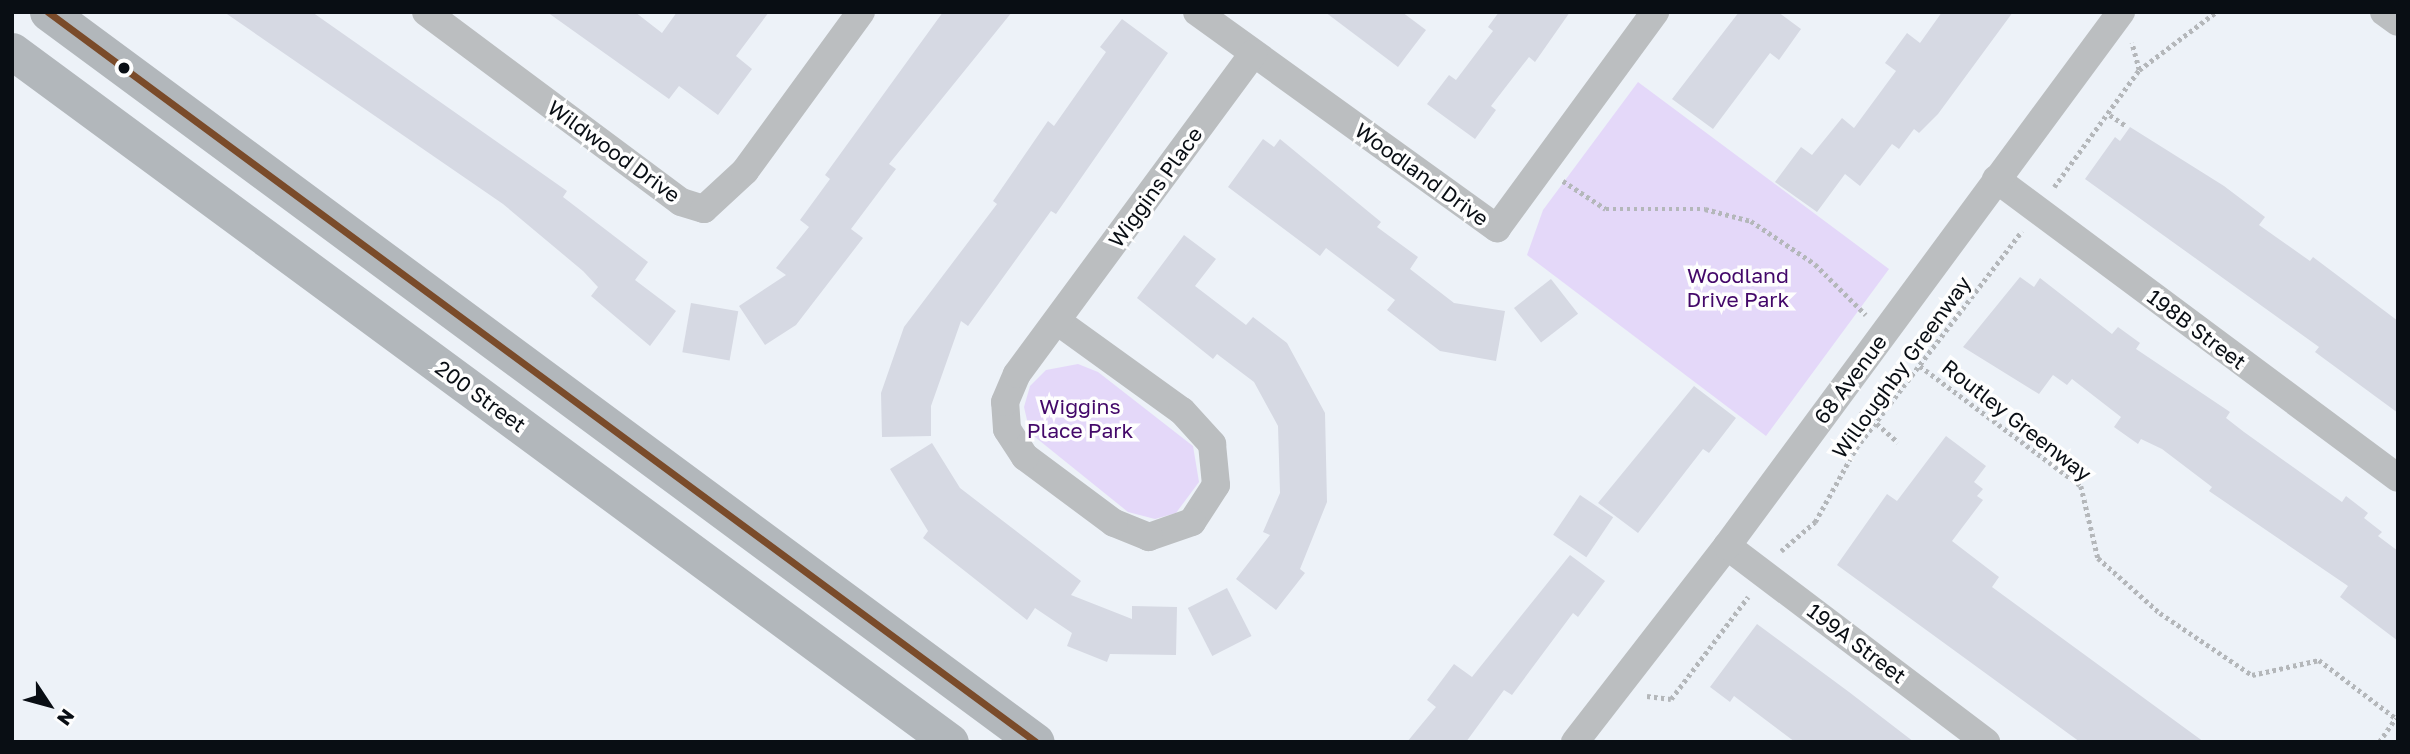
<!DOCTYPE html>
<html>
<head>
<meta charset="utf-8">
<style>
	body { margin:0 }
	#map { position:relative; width:2410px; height:754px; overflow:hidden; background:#edf2f8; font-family:"Golos Text",sans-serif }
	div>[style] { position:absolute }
	.green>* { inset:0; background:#e4d8f9 }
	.building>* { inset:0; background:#d6d9e3; transform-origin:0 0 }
	.path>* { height:4.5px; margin-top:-2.25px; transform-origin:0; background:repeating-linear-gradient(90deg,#b4b7ba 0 3.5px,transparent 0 7px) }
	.minor>* { height:28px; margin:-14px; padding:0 14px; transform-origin:14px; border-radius:14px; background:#bbbec0 }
	.major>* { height:37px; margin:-18.5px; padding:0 18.5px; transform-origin:18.5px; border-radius:18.5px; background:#b2b7bb }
	.bus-1>* { height:7px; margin:-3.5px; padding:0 3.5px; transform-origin:3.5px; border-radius:3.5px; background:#7a4b2a }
	.dots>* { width:19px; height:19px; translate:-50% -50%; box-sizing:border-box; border:4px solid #fefefe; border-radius:50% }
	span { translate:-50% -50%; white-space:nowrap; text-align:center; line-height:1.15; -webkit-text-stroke:7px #fefefe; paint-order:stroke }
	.street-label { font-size:21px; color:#090e14 }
	.park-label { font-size:21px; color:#430869 }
	.frame { position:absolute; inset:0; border:14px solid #090e14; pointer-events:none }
	.north { position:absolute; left:14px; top:670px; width:70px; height:70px; -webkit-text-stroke:5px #fefefe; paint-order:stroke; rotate:126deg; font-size:19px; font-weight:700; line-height:28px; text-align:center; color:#090e14 }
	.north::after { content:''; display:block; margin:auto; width:24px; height:32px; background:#090e14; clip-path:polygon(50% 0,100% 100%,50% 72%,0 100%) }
</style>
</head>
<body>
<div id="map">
	<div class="green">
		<i style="clip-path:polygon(1638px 82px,1889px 269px,1766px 436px,1527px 255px,1543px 210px)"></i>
		<i style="clip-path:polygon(1078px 364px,1098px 372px,1193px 446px,1199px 482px,1176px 513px,1155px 519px,1128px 512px,1030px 433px,1024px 407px,1030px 386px,1046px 370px)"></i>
	</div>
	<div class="building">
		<i style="clip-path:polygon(224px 12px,312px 12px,567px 191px,563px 197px,648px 262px,635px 280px,676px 311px,650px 346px,591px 296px,598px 287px,583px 271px,503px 204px)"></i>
		<i style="clip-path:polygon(547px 12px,635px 12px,662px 33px,677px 12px,769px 12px,736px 56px,752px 69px,718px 115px,679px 86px,669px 99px)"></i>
		<i style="clip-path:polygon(943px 12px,1012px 12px,889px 164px,896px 169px,851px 229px,863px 238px,796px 325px,765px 345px,739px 306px,786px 275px,776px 268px,809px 227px,800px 220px,830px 179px,825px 175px)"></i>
		<i style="clip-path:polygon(1325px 12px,1402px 12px,1426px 30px,1398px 67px)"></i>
		<i style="clip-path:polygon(1499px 12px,1570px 12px,1535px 62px,1529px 57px,1491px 106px,1496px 110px,1475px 139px,1427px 104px,1449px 75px,1456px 80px,1493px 31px,1488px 27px)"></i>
		<i style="clip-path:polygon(1739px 12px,1778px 12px,1801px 29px,1779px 60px,1770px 53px,1713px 129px,1672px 99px)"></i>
		<i style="clip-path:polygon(1942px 12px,2013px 12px,1938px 114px,1919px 133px,1914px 129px,1899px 149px,1892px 144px,1860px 186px,1845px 174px,1817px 212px,1775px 182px,1801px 147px,1812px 155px,1842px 118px,1854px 128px,1896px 71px,1885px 63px,1907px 33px,1920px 43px)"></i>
		<i style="clip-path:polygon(1122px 19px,1168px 53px,1056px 214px,1051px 211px,968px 326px,961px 321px,931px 406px,931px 436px,882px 437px,881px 393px,904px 327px,997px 204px,993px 201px,1048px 121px,1054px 126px,1106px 52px,1100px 47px)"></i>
		<i style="clip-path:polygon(2130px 127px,2224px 186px,2265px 217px,2259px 225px,2310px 261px,2313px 257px,2398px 321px,2398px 413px,2315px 352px,2319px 347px,2085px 179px,2115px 137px,2120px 141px)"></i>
		<i style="clip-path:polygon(1263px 139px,1274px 147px,1280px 139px,1381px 222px,1377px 227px,1418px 257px,1410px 269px,1454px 303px,1505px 311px,1496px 361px,1440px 351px,1387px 310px,1395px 300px,1326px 248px,1320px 256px,1228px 187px)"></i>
		<i style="clip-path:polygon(1184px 235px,1216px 259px,1195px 286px,1246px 325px,1253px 317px,1287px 343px,1325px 413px,1327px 502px,1300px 569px,1305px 573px,1276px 610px,1236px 579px,1270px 535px,1263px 532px,1280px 493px,1278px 426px,1254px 382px,1217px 354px,1213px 359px,1137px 298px)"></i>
		<i style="clip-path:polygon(2020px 277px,2034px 287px,2040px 278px,2112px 334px,2118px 327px,2140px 343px,2136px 349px,2230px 412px,2226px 418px,2244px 432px,2342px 502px,2346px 496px,2368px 513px,2364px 518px,2382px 532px,2378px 536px,2398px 551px,2398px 641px,2340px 597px,2348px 586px,2209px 491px,2212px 487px,2162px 449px,2141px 439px,2138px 444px,2114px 427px,2121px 417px,2072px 379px,2067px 385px,2053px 375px,2039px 394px,1963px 347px)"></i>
		<i style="left:1551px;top:279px;width:44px;height:47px;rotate:52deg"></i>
		<i style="left:691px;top:303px;width:48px;height:50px;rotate:10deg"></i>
		<i style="clip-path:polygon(1694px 386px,1736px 418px,1709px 453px,1703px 449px,1638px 533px,1598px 503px)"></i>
		<i style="clip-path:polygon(1946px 436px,1986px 466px,1974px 482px,1983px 489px,1977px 496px,1983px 500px,1952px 541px,1999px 577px,1992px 587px,2204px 742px,2080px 742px,1837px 565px,1887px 494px,1897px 501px)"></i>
		<i style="clip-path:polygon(932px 443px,960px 488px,1081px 581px,1071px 595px,1132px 619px,1132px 606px,1177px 607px,1176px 655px,1110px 654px,1107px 662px,1067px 646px,1072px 633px,1035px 608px,1027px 620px,923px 538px,928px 531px,890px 469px)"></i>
		<i style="left:1580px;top:495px;width:40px;height:48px;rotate:34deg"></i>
		<i style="clip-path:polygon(1570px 555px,1605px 581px,1578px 617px,1573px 613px,1512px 695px,1504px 690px,1466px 742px,1407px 742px,1436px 707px,1427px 700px,1454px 664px,1472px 677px)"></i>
		<i style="left:1227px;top:588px;width:54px;height:44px;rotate:63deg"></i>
		<i style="clip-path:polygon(1757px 624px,1849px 692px,1914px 742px,1795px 742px,1734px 696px,1730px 702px,1710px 687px)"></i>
	</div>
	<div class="path">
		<i style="left:2139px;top:70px;width:96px;rotate:-37deg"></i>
		<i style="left:2110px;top:115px;width:18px;rotate:34deg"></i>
		<i style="left:1563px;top:181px;width:51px;rotate:33.1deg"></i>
		<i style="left:1606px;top:209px;width:99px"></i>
		<i style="left:1705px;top:209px;width:48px;rotate:14.6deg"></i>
		<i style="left:1751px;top:221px;width:77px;rotate:33.9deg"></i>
		<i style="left:1815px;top:264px;width:72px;rotate:45deg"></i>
		<i style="left:2054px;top:187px;width:145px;rotate:-54deg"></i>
		<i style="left:2139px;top:70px;width:28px;rotate:-105deg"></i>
		<i style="left:1920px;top:366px;width:201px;rotate:36.7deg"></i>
		<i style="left:2081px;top:486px;width:74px;rotate:76.7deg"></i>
		<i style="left:2098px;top:558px;width:83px;rotate:41.6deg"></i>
		<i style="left:2160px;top:613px;width:111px;rotate:34deg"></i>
		<i style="left:2252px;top:675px;width:69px;rotate:-12.6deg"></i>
		<i style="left:2319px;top:660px;width:99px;rotate:37.2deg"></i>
		<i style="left:1861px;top:410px;width:49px;rotate:40.9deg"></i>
		<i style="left:1781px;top:551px;width:45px;rotate:-40.5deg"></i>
		<i style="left:1815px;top:522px;width:85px;rotate:-61deg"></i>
		<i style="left:1856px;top:448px;width:273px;rotate:-52.6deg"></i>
		<i style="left:1647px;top:696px;width:24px;rotate:7deg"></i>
		<i style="left:1671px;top:699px;width:128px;rotate:-53deg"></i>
		<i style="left:2379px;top:742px;width:29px;rotate:-55deg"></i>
	</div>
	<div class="minor">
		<i style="left:426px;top:12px;width:318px;rotate:36.7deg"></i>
		<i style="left:681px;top:202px;width:24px;rotate:17deg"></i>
		<i style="left:704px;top:209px;width:56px;rotate:-42.8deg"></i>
		<i style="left:745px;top:171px;width:197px;rotate:-53.9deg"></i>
		<i style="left:1197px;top:12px;width:370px;rotate:35.8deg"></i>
		<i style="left:1497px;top:228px;width:268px;rotate:-53.8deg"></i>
		<i style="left:2384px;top:12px;width:17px;rotate:36deg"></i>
		<i style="left:1996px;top:179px;width:501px;rotate:36.64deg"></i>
		<i style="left:1057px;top:321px;width:154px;rotate:35.8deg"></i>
		<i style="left:1182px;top:411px;width:45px;rotate:47.7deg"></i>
		<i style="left:1212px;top:444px;width:41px;rotate:84.4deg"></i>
		<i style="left:1216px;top:485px;width:44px;rotate:123deg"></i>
		<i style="left:1192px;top:522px;width:46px;rotate:160.8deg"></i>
		<i style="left:1149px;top:537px;width:38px;rotate:-158deg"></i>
		<i style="left:1114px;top:523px;width:111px;rotate:-143.4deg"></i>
		<i style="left:1025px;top:457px;width:33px;rotate:-123deg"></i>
		<i style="left:1007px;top:429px;width:27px;rotate:-94deg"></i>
		<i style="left:1005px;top:402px;width:30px;rotate:-67deg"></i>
		<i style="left:1017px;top:374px;width:398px;rotate:-53.6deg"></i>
		<i style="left:1727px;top:546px;width:325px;rotate:37.1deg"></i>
		<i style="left:1575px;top:742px;width:248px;rotate:-52.2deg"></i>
		<i style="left:1727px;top:546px;width:664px;rotate:-53.58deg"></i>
	</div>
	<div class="major">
		<i style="left:48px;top:12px;width:1228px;rotate:36.46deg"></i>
		<i style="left:12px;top:51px;width:1165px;rotate:36.38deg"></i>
	</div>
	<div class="bus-1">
		<i style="left:48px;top:12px;width:1228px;rotate:36.46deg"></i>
	</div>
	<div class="dots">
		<i style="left:124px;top:68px;background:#090e14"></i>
	</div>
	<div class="street-label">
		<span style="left:614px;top:151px;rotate:36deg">Wildwood Drive</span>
		<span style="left:1422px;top:174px;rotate:36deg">Woodland Drive</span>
		<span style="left:1155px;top:187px;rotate:-54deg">Wiggins Place</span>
		<span style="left:2197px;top:329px;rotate:37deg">198B Street</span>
		<span style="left:1901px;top:367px;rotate:-54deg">Willoughby Greenway</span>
		<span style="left:1850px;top:379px;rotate:-53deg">68 Avenue</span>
		<span style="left:481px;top:396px;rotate:36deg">200 Street</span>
		<span style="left:2017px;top:420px;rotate:38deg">Routley Greenway</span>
		<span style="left:1857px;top:643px;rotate:37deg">199A Street</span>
	</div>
	<div class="park-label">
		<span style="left:1738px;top:287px">Woodland<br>Drive Park</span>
		<span style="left:1080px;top:418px">Wiggins<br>Place Park</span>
	</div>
	<div class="frame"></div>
	<div class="north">N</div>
</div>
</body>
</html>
